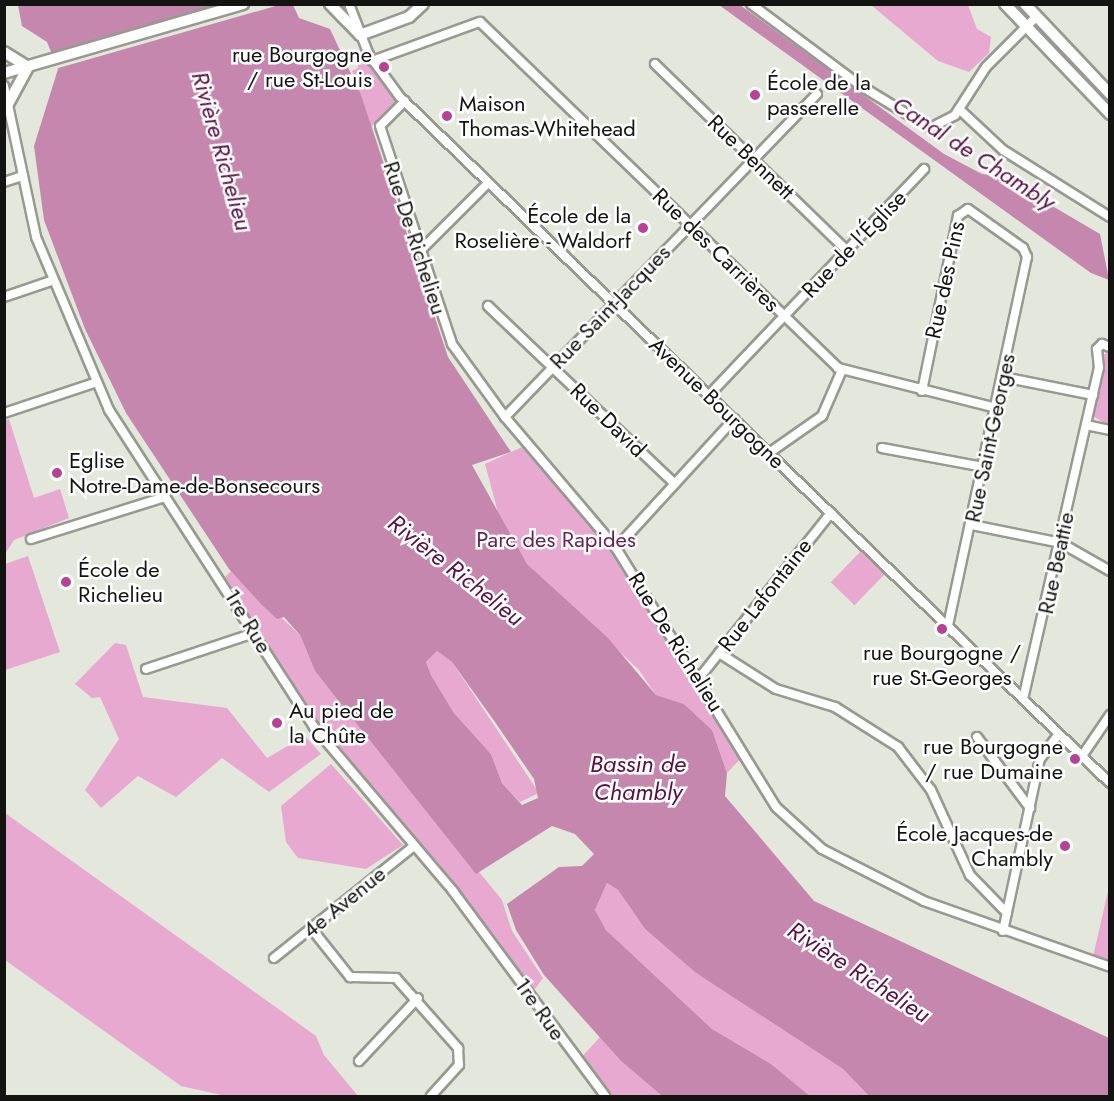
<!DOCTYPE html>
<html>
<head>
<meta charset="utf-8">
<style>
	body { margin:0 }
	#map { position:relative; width:1114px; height:1101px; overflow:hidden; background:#e3e7dc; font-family:Jost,sans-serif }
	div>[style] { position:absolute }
	.green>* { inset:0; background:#e8a9d0; transform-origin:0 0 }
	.water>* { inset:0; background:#c587ae }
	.pier>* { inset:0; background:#e3e7dc }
	.roads { filter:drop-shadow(2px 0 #969a8f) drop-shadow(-2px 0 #969a8f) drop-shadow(0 2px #969a8f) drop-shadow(0 -2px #969a8f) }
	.minor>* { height:8px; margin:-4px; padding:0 4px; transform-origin:4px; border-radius:4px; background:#fff }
	.major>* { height:10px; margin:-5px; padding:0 5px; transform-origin:5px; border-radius:5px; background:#fff }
	.dots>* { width:16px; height:16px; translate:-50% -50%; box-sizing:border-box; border:3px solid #fff; border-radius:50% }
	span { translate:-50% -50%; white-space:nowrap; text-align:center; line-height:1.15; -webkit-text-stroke:5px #fff; paint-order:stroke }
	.poi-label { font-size:22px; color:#131411 }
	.right { translate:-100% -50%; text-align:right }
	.left { translate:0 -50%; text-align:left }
	.street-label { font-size:22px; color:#131411 }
	.park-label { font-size:22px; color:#681f53 }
	.water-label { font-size:24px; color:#5a1046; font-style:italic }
	.frame { position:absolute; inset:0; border:6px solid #131411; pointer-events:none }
</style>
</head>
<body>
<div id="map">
	<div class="green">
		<i style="clip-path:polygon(871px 5px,968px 5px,977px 29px,991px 37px,989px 53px,969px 72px,938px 61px)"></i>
		<i style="clip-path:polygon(359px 50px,396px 101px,371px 127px,352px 71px,358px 68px)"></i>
		<i style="clip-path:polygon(1109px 352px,1110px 352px,1109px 426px,1093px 416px,1103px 355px)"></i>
		<i style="clip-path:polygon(9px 419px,34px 498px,60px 489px,69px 518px,14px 540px,5px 554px,4px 421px)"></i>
		<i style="clip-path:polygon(522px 447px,618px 556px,742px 757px,727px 773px,712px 730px,684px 704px,656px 695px,639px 670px,527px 564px,500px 520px,485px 464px)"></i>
		<i style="left:862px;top:550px;width:33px;height:45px;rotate:44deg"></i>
		<i style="clip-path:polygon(28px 556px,60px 652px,5px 670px,5px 564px)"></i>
		<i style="clip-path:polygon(231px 571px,300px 635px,315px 671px,502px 900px,512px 931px,543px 978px,534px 990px,458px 891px,335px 752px,254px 633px,255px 626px,225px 577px)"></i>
		<i style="clip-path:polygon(115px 643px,126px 645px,143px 697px,227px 708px,267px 758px,305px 736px,321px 754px,269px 792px,222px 758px,176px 797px,138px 776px,101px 808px,85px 790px,119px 739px,100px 697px,92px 698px,75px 684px)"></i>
		<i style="clip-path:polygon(437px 651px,452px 662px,539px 793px,520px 802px,502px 783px,491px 754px,454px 713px,431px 675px,426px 662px)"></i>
		<i style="clip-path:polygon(331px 764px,403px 845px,366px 869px,298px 858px,286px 842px,281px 806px)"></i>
		<i style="clip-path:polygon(5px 813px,316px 1036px,324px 1055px,358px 1096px,226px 1096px,181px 1086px,5px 960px)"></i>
		<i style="clip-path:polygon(607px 883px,618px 890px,645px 929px,696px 973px,843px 1069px,869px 1096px,810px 1096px,771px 1064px,712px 1029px,606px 930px,595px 910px)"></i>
		<i style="clip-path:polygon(1109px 887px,1109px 967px,1092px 961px)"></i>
		<i style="clip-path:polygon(600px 1037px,621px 1061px,662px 1096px,605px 1096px,577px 1062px)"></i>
	</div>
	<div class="water">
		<i style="clip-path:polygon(evenodd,18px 5px,293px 5px,299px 18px,330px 29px,361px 95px,448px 357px,511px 452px,472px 465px,527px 564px,608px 638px,656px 695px,684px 704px,712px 730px,727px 773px,725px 796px,814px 901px,1109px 1038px,1109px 1096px,869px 1096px,843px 1069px,696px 973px,645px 929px,618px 890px,607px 883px,595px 910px,606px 930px,712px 1029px,771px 1064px,810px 1096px,662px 1096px,621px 1061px,544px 975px,516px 930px,507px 904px,559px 867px,582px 866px,594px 854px,575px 834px,552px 826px,476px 874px,315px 671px,300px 635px,284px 617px,277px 619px,263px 606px,229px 569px,126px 413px,85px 329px,44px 220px,34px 146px,58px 69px,47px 42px,22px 26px,18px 5px,437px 651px,452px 662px,495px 722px,534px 779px,538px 798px,522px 805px,502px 783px,491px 754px,454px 713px,431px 675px,426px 662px,437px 651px)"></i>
		<i style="clip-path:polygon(719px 5px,740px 5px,944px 154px,982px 174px,1001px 176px,1100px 234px,1109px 280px,1091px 273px)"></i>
	</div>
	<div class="pier">
		<i style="clip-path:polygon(216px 5px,279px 5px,55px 69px,50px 53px)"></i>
	</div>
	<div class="roads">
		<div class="minor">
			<i style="left:349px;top:4px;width:55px;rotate:68.6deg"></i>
			<i style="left:369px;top:55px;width:52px;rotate:53.6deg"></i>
			<i style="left:400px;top:97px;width:987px;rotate:44.02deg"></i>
			<i style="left:751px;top:4px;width:137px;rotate:36.7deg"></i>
			<i style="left:861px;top:86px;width:81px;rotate:31.3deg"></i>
			<i style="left:930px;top:128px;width:28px;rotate:-27deg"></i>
			<i style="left:955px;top:115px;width:57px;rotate:-57.1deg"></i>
			<i style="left:986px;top:67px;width:72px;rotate:-45deg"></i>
			<i style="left:372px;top:61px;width:115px;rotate:-19.9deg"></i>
			<i style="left:480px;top:22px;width:498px;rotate:44deg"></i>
			<i style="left:838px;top:368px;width:163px;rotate:14.2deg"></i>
			<i style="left:655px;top:64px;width:268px;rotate:44.2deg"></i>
			<i style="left:4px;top:86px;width:154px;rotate:78deg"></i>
			<i style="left:36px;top:237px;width:188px;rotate:67.1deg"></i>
			<i style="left:109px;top:410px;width:378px;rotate:57.1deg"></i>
			<i style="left:314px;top:727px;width:215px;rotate:49.7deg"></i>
			<i style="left:453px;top:891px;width:255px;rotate:53.4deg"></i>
			<i style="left:405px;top:101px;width:35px;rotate:135deg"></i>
			<i style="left:380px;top:126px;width:230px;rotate:71.7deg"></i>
			<i style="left:452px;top:344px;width:90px;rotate:54deg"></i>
			<i style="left:505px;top:417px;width:172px;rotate:49.7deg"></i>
			<i style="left:616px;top:548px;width:304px;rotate:58.3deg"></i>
			<i style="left:776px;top:807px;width:62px;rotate:42.4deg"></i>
			<i style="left:822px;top:849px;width:114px;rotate:27deg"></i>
			<i style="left:924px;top:901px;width:197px;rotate:19.5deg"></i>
			<i style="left:959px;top:109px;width:60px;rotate:43deg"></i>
			<i style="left:1003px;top:150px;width:126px;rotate:32.1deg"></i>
			<i style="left:4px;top:182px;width:20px;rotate:-18deg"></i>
			<i style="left:419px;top:252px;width:98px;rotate:-45deg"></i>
			<i style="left:4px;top:297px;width:50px;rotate:-18.8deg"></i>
			<i style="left:488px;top:306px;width:258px;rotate:43.6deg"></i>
			<i style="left:1003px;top:377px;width:92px;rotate:11.3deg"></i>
			<i style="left:922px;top:391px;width:179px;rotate:-78.4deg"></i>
			<i style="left:958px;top:216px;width:12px;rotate:-35deg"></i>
			<i style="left:968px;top:209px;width:67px;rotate:35.3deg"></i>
			<i style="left:1023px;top:248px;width:10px;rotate:66deg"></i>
			<i style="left:1027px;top:257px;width:377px;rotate:102.1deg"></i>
			<i style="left:709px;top:395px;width:312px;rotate:-46.4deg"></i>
			<i style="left:4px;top:413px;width:95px;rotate:-18.4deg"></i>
			<i style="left:505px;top:417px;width:449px;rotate:-46deg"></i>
			<i style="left:1086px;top:425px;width:25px;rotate:12deg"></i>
			<i style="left:882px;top:448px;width:104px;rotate:10.6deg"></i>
			<i style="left:769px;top:453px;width:65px;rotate:-34.9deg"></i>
			<i style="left:822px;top:416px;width:50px;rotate:-66.5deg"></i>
			<i style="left:972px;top:525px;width:91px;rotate:11.4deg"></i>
			<i style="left:1061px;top:543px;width:56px;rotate:29.7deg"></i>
			<i style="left:31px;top:539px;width:140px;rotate:-17.4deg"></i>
			<i style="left:616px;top:548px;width:175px;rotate:-47.5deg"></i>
			<i style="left:719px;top:653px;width:67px;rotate:32.3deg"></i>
			<i style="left:776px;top:689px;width:62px;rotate:17deg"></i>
			<i style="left:835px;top:707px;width:75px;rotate:32.4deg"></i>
			<i style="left:898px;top:747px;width:54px;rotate:52.5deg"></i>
			<i style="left:931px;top:790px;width:94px;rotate:65.4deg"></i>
			<i style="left:970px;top:875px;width:53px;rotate:45.8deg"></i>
			<i style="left:146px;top:669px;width:114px;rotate:-18.4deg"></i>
			<i style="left:700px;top:677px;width:210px;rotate:-51.4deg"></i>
			<i style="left:1023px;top:699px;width:340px;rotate:-77.1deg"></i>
			<i style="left:1099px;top:368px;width:19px;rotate:-96deg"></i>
			<i style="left:1097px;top:349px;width:7px;rotate:-45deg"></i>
			<i style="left:1102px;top:344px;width:9px;rotate:21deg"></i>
			<i style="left:977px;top:737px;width:89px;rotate:53.3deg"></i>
			<i style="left:1082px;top:756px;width:50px;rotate:-55.7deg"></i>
			<i style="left:311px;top:928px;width:63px;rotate:51.5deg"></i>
			<i style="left:350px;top:977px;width:46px;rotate:1.2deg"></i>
			<i style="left:396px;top:978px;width:94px;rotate:48.5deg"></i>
			<i style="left:458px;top:1048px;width:17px;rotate:87deg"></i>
			<i style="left:459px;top:1065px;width:42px;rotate:132.1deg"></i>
			<i style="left:1003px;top:931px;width:176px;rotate:-77.9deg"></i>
			<i style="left:1040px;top:759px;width:31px;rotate:-53deg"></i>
			<i style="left:274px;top:958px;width:179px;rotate:-38.7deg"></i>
			<i style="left:359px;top:1061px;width:86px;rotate:-46.9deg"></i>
		</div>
		<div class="major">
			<i style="left:330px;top:4px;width:43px;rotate:45.9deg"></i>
			<i style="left:360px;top:35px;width:52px;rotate:-20.2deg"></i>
			<i style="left:409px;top:17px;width:19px;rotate:-43deg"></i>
			<i style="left:1005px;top:4px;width:152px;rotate:46.3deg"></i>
			<i style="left:1025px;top:4px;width:124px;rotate:46.6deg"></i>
			<i style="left:4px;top:52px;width:28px;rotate:32deg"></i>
			<i style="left:4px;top:73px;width:249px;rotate:-16.1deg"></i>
			<i style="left:8px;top:104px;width:42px;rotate:-61.6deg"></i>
		</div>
	</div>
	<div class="dots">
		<i style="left:384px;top:67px;background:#b94195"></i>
		<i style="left:755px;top:95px;background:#b94195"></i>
		<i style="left:447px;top:116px;background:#b94195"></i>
		<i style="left:643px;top:228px;background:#b94195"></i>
		<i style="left:57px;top:473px;background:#b94195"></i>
		<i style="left:66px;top:582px;background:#b94195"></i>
		<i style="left:942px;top:629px;background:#b94195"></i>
		<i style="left:277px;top:723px;background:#b94195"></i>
		<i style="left:1075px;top:759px;background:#b94195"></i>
		<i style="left:1065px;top:846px;background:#b94195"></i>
	</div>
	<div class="poi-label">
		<span class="right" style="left:372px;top:67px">rue Bourgogne<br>/ rue St-Louis</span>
		<span class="left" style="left:767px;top:95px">École de la<br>passerelle</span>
		<span class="left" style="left:459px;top:116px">Maison<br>Thomas-Whitehead</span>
		<span class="right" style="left:631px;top:228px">École de la<br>Roselière - Waldorf</span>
		<span class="left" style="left:69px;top:473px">Eglise<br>Notre-Dame-de-Bonsecours</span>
		<span class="left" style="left:78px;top:582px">École de<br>Richelieu</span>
		<span style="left:942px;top:665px">rue Bourgogne /<br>rue St-Georges</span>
		<span class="left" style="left:289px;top:723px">Au pied de<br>la Chûte</span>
		<span class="right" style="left:1063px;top:759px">rue Bourgogne<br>/ rue Dumaine</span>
		<span class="right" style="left:1053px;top:846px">École Jacques-de<br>Chambly</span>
	</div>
	<div class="street-label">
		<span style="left:751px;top:157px;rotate:44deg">Rue Bennett</span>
		<span style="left:415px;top:238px;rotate:72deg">Rue De Richelieu</span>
		<span style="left:854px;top:244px;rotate:-46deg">Rue de l'Église</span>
		<span style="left:716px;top:250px;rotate:44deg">Rue des Carrières</span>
		<span style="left:945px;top:280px;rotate:-78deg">Rue des Pins</span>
		<span style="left:610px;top:307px;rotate:-46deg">Rue Saint-Jacques</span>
		<span style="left:717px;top:403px;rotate:44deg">Avenue Bourgogne</span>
		<span style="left:608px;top:420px;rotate:44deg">Rue David</span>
		<span style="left:990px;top:438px;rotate:-78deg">Rue Saint-Georges</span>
		<span style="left:1056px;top:563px;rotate:-78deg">Rue Beattie</span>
		<span style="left:765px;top:595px;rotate:-52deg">Rue Lafontaine</span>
		<span style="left:248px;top:621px;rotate:59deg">1re Rue</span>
		<span style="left:676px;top:642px;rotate:58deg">Rue De Richelieu</span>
		<span style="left:344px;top:902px;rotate:-39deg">4e Avenue</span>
		<span style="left:540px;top:1009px;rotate:55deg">1re Rue</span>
	</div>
	<div class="park-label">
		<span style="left:556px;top:540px">Parc des Rapides</span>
	</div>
	<div class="water-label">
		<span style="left:222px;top:151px;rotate:74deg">Rivière Richelieu</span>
		<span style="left:974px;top:153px;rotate:33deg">Canal de Chambly</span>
		<span style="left:456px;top:570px;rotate:38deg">Rivière Richelieu</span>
		<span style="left:638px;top:778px">Bassin de<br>Chambly</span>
		<span style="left:859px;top:972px;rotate:33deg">Rivière Richelieu</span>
	</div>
	<div class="frame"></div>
</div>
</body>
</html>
